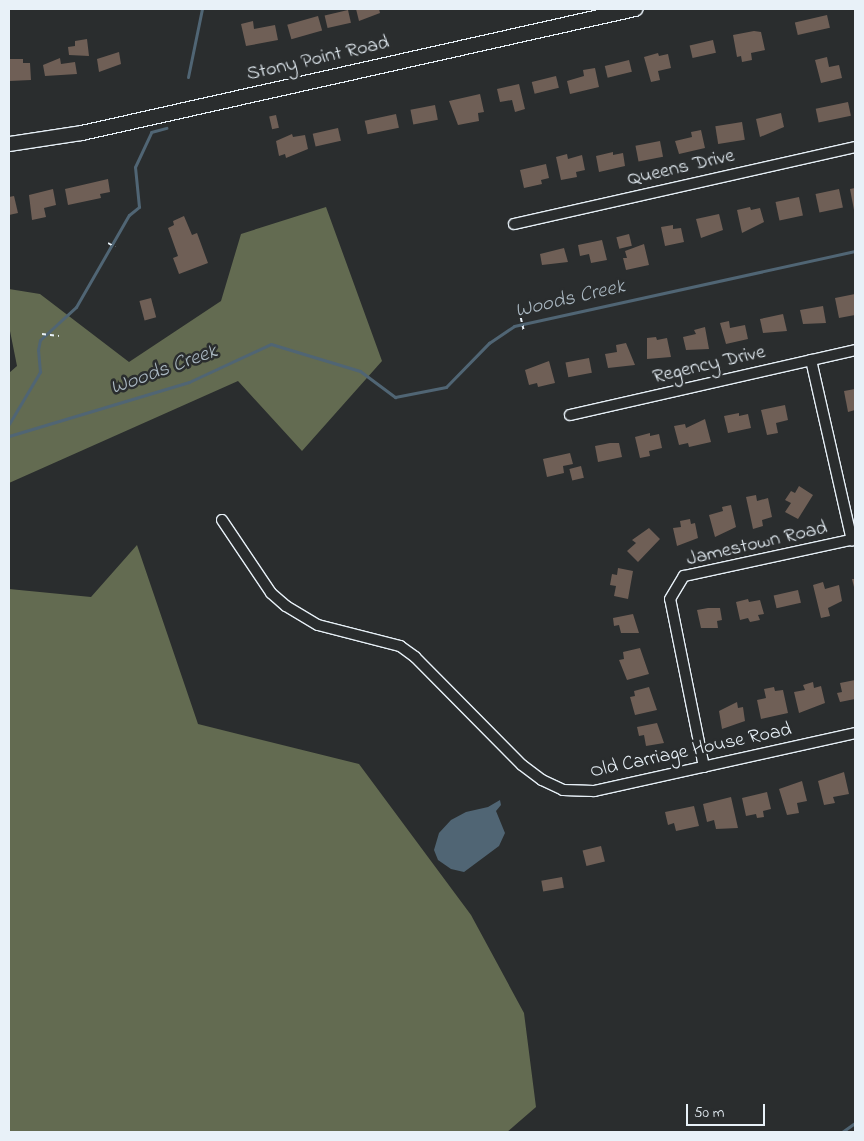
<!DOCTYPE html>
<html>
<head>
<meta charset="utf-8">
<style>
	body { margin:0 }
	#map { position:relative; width:864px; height:1141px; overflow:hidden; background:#2a2d2e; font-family:"Indie Flower",sans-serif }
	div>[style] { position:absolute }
	.green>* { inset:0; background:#636b51 }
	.water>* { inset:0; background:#506574 }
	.stream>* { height:3px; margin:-1.5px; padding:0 1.5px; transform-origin:1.5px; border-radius:1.5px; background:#506574 }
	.building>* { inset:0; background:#6f5f56; transform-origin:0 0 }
	.path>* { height:2px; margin-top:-1px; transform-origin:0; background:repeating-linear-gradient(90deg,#e8f1f8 0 4px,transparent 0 8px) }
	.roads { filter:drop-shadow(1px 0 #e8f1f8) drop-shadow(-1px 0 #e8f1f8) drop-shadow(0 1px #e8f1f8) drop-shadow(0 -1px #e8f1f8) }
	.street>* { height:10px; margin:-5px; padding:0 5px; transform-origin:5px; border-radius:5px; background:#2a2d2e }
	.secondary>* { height:14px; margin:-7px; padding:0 7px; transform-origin:7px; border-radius:7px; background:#2a2d2e }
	span { translate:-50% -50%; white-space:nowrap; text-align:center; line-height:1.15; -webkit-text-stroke:5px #2a2d2e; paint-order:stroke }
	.street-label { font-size:20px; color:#e8f1f8 }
	.water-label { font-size:21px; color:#abb9c3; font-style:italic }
	.frame { position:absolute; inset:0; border:10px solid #e8f1f8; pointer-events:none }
	.scale { position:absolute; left:686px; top:1104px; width:79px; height:22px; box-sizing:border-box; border:2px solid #e8f1f8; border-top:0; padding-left:6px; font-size:15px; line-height:18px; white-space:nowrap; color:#e8f1f8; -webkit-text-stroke:4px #2a2d2e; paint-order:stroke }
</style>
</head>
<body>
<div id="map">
	<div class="green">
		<i style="clip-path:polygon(326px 207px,382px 361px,302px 451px,238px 381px,9px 483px,9px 373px,17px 366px,9px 326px,9px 289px,40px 294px,129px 362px,221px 301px,241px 234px)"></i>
		<i style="clip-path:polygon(137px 545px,198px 724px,359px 764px,471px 915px,524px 1013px,536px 1107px,507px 1132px,9px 1132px,9px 589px,91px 597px)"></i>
	</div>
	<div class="water">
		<i style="clip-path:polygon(500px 800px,501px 805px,496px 811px,505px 833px,499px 846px,464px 872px,451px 869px,438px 860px,434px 850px,439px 833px,451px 820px,466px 812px,488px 807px)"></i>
	</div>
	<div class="stream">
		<i style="left:188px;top:77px;width:69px;rotate:-78.4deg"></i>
		<i style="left:9px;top:424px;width:61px;rotate:-59.2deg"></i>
		<i style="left:40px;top:372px;width:22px;rotate:-95deg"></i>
		<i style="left:38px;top:350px;width:10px;rotate:-79deg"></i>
		<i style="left:40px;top:340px;width:49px;rotate:-42.5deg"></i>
		<i style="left:76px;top:307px;width:106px;rotate:-60.1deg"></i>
		<i style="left:129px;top:215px;width:13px;rotate:-39deg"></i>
		<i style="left:139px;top:207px;width:40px;rotate:-95.7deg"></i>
		<i style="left:135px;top:167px;width:38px;rotate:-65deg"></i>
		<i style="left:151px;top:132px;width:16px;rotate:-15deg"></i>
		<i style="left:9px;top:436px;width:188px;rotate:-16.7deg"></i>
		<i style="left:189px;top:382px;width:90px;rotate:-24.9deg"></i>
		<i style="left:271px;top:344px;width:93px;rotate:16.9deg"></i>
		<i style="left:360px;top:371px;width:44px;rotate:36.6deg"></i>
		<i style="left:395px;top:397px;width:52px;rotate:-11.1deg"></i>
		<i style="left:446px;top:387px;width:62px;rotate:-45.7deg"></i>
		<i style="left:489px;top:343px;width:30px;rotate:-34deg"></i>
		<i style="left:514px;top:326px;width:349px;rotate:-12.4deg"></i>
		<i style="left:842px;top:1132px;width:16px;rotate:-35deg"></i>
	</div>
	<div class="building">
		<i style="clip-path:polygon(356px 9px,379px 9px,380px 13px,359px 21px)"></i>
		<i style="left:348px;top:10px;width:13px;height:24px;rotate:77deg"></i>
		<i style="left:827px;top:15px;width:13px;height:33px;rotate:77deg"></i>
		<i style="left:318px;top:16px;width:15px;height:32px;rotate:74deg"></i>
		<i style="clip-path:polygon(253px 21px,254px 29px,275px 25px,278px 40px,246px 46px,241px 24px)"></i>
		<i style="clip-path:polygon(754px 31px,761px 32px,765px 50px,751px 53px,752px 60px,742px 62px,741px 56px,737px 57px,733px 35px)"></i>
		<i style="clip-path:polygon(87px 39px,89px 56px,69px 55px,68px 47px,75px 46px,75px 41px)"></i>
		<i style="left:713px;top:40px;width:13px;height:24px;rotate:77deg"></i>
		<i style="clip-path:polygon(119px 52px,121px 64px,99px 72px,97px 59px)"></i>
		<i style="clip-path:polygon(658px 53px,659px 56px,668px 54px,671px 68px,658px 71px,660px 80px,651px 82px,644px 57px)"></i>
		<i style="clip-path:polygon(827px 57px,829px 67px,839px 65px,842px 78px,821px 83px,815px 60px)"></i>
		<i style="clip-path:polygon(60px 58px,61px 64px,75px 62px,77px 74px,45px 76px,43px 65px)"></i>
		<i style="clip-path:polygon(9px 59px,23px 59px,23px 63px,30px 63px,31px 80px,9px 81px)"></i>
		<i style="left:629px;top:60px;width:12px;height:25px;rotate:76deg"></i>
		<i style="clip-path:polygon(595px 68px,599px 87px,570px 94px,567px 81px,584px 76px,583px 70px)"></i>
		<i style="left:556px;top:76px;width:12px;height:25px;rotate:76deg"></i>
		<i style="clip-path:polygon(519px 84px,525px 109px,515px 112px,512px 100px,500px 102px,497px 89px)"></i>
		<i style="clip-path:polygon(480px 94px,484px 112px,478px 113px,479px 121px,458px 125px,449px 101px)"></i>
		<i style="left:848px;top:102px;width:14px;height:33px;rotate:78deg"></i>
		<i style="left:435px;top:105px;width:15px;height:25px;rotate:79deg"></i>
		<i style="clip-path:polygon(781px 113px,784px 127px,760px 137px,756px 119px)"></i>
		<i style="left:396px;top:114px;width:14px;height:32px;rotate:78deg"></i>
		<i style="left:276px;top:115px;width:13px;height:7px;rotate:77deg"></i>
		<i style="left:742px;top:122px;width:18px;height:27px;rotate:81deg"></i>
		<i style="left:338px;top:128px;width:13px;height:26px;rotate:77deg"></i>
		<i style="clip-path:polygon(701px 130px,705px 148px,679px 154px,675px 141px,692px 137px,691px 132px)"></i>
		<i style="clip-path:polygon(292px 134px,293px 137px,305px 135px,308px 149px,286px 158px,285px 154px,279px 156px,276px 141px)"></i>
		<i style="left:660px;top:141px;width:16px;height:25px;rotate:79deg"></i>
		<i style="clip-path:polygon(613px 152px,613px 155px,623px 153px,625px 166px,599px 172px,596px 156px)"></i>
		<i style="clip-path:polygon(567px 154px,568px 159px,582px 155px,585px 170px,576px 172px,577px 177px,561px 180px,556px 157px)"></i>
		<i style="clip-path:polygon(546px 164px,549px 178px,541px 180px,542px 184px,524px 188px,520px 170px)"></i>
		<i style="clip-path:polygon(108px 179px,110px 192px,100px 194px,101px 198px,68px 205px,65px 189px)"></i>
		<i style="clip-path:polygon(855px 188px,855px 210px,854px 210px,850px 189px)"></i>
		<i style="clip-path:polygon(53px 189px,56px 205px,44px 208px,46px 217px,32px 220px,29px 195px)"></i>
		<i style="left:839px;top:189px;width:19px;height:24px;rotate:78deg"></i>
		<i style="clip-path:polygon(14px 196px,18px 213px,9px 215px,9px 197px)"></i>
		<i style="left:799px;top:197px;width:19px;height:24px;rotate:78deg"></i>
		<i style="clip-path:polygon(750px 207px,751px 210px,760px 208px,764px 222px,742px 233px,737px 210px)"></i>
		<i style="clip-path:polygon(719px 214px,723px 230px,701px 238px,696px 219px)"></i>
		<i style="clip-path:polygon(184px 216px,192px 235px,197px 233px,208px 263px,179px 274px,173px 258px,178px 256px,168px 228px,174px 225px,173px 221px)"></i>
		<i style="clip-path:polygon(673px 225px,673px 229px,681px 228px,684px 242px,665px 246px,661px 227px)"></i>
		<i style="left:629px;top:234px;width:12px;height:13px;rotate:76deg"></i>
		<i style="clip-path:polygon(602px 240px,607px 260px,591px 263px,589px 254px,580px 256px,578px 245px)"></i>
		<i style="clip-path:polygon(644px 244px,649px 265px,626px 270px,623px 258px,627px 258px,625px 251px)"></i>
		<i style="clip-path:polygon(564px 248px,568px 262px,542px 265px,540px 254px)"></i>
		<i style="clip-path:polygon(855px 294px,855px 315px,839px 318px,835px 298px)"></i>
		<i style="left:151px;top:298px;width:20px;height:12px;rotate:75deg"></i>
		<i style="clip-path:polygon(823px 306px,826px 323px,803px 324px,800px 310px)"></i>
		<i style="clip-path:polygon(783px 314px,787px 331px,763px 333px,760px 319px)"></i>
		<i style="clip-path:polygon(729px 321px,730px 328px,745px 325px,748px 339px,726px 344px,720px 323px)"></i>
		<i style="clip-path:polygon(705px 327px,709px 349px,686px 350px,683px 337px,696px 334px,694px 330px)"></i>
		<i style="clip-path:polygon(656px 337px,657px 340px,667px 338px,671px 357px,647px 359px,647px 338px)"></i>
		<i style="clip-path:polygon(626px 343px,635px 365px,608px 368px,605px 354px,617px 352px,616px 345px)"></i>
		<i style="left:589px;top:358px;width:15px;height:24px;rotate:79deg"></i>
		<i style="clip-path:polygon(549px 361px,555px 383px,538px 387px,537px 383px,529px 385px,525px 370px)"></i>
		<i style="clip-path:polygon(855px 389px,855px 410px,848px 412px,844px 391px)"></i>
		<i style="clip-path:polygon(785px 405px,788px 420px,776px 423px,778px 433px,767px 435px,761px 410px)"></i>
		<i style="clip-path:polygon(739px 413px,739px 416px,748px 414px,751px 428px,728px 433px,724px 416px)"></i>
		<i style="clip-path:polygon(705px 419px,711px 442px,689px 447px,688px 443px,679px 445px,674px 426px,685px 424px,686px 428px)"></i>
		<i style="clip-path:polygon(650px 433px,650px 436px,659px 434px,662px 448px,649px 451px,650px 456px,640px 458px,635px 437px)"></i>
		<i style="clip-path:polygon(610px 443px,619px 443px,622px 457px,598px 462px,595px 446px)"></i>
		<i style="clip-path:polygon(570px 453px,573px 464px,563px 466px,564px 473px,547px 477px,543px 459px)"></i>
		<i style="left:581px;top:466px;width:12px;height:12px;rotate:76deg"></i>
		<i style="clip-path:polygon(799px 486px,813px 495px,798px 519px,785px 512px,791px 503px,785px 500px,791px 491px,795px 493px)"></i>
		<i style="clip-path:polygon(756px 495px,757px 501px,768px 498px,772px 517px,762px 520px,763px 526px,753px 529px,746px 497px)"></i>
		<i style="clip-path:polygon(731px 505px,736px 527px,715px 537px,709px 515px,723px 511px,722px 507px)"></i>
		<i style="clip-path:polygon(690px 519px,691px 524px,695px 523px,698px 538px,677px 546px,673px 528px,681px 527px,680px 521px)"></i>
		<i style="clip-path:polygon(649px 528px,660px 539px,638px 562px,627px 551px,636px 543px,632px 540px)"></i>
		<i style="clip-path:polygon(618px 568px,633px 571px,628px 599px,614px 596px,616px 586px,610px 585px,612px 574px,617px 575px)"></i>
		<i style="clip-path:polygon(852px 579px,855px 579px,855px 591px)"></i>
		<i style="clip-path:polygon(823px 582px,825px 589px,839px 585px,842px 601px,828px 608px,830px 616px,821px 618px,813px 585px)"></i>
		<i style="left:798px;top:590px;width:13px;height:25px;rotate:77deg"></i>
		<i style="clip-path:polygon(748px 599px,749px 602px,760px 600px,764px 614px,758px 615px,760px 620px,750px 622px,748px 618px,740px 620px,736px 602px)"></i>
		<i style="clip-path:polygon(708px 608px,720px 608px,722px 620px,717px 621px,718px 628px,701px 628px,697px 610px)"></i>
		<i style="clip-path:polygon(633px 614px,639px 633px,621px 633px,619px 625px,614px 626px,613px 618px)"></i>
		<i style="clip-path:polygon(640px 648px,649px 674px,627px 680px,619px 660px,624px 659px,623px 652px)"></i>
		<i style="clip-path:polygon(855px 680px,855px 699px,840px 702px,837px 693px,842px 692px,840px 683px)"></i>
		<i style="clip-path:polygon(813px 682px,814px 688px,821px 686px,825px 703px,799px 713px,794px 692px,805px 690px,803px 685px)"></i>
		<i style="clip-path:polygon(649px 687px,657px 710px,635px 715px,630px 697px,635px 696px,634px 691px)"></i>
		<i style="clip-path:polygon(774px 687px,775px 691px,783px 690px,788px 713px,761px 719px,757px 700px,766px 698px,764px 689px)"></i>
		<i style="clip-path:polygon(737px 702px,738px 708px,743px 707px,745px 721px,722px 729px,719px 711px)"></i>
		<i style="clip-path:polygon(657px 723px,664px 743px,646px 746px,644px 735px,639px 736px,637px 727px)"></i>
		<i style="clip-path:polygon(844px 772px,849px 794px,833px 797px,835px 803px,824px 805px,818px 781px)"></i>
		<i style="clip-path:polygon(802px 781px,807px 801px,797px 803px,799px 813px,787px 815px,779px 789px)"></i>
		<i style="clip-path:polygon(767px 792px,771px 809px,763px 811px,764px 817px,757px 818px,756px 814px,746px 816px,742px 798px)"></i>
		<i style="clip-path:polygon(731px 797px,738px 828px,716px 829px,714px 820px,707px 822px,703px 804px)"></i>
		<i style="clip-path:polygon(694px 806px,699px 826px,676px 831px,674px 823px,668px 825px,665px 812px)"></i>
		<i style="left:601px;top:846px;width:16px;height:19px;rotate:76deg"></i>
		<i style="left:562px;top:877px;width:11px;height:21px;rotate:80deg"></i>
	</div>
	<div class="path">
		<i style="left:108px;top:243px;width:8px;rotate:30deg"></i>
		<i style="left:519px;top:310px;width:23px;rotate:77deg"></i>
		<i style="left:42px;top:334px;width:17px;rotate:7deg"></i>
	</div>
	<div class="roads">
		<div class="street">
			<i style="left:514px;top:224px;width:350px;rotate:-12.7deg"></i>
			<i style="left:811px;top:360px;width:185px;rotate:77.2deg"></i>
			<i style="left:570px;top:415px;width:292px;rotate:-12.8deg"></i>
			<i style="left:222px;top:520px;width:88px;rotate:56.1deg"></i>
			<i style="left:271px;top:593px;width:20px;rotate:41deg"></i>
			<i style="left:286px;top:606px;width:37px;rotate:31deg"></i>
			<i style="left:318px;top:625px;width:85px;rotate:14.4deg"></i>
			<i style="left:400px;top:646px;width:19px;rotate:36deg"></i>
			<i style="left:415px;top:657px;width:152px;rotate:45.3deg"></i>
			<i style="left:522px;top:765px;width:25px;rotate:37deg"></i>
			<i style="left:542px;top:780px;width:23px;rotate:25deg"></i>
			<i style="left:563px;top:790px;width:31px;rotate:2deg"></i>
			<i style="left:594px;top:791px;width:267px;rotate:-12.5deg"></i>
			<i style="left:704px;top:767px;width:171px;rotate:-101.4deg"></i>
			<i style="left:670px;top:599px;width:27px;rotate:-59deg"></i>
			<i style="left:684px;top:576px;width:175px;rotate:-12.2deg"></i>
		</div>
		<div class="secondary">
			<i style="left:9px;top:144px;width:74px;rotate:-8.6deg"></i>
			<i style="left:82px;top:133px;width:567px;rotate:-12.64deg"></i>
		</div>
	</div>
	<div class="street-label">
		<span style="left:318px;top:59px;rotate:-13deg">Stony Point Road</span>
		<span style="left:681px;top:168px;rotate:-13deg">Queens Drive</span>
		<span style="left:709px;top:365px;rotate:-13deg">Regency Drive</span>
		<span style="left:757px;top:544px;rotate:-13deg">Jamestown Road</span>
		<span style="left:691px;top:751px;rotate:-12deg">Old Carriage House Road</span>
	</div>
	<div class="water-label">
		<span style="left:570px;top:299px;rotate:-13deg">Woods Creek</span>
		<span style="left:164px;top:370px;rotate:-20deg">Woods Creek</span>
	</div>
	<div class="frame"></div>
	<div class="scale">50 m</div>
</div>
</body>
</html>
